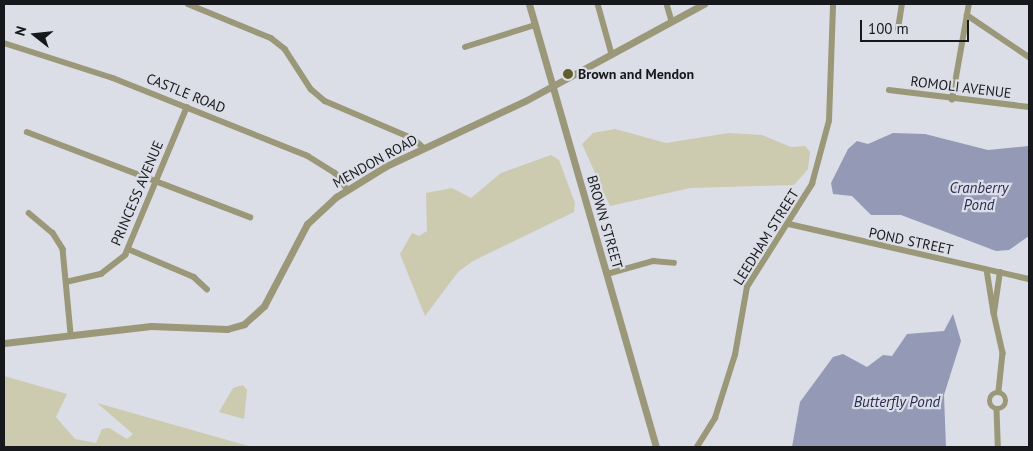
<!DOCTYPE html>
<html>
<head>
<meta charset="utf-8">
<style>
	body { margin:0 }
	#map { position:relative; width:1033px; height:451px; overflow:hidden; background:#dcdee7; font-family:"PT Sans",sans-serif }
	div>[style] { position:absolute }
	.green>* { inset:0; background:#cccaaf }
	.water>* { inset:0; background:#949ab5 }
	.minor>* { height:5.5px; margin:-2.75px; padding:0 2.75px; transform-origin:2.75px; border-radius:2.75px; background:#9a9878 }
	.minor>.ring { margin:-2.75px; padding:0; box-sizing:content-box; background:none; border:5.5px solid #9a9878; border-radius:50% }
	.tertiary>* { height:7px; margin:-3.5px; padding:0 3.5px; transform-origin:3.5px; border-radius:3.5px; background:#9a9878 }
	.dots>* { width:14px; height:14px; translate:-50% -50%; box-sizing:border-box; border:2px solid #dcdee7; border-radius:50% }
	span { translate:-50% -50%; white-space:nowrap; text-align:center; line-height:1.15; -webkit-text-stroke:4.5px #dcdee7; paint-order:stroke }
	.poi-label { font-size:14px; color:#17181b; font-weight:700 }
	.left { translate:0 -50%; text-align:left }
	.street-label { font-size:14px; color:#17181b }
	.water-label { font-size:15px; color:#282d55; font-style:italic }
	.frame { position:absolute; inset:0; border:5px solid #17181b; pointer-events:none }
	.north { position:absolute; left:10px; top:10px; width:50px; height:50px; -webkit-text-stroke:4px #dcdee7; paint-order:stroke; rotate:286deg; font-size:14px; font-weight:700; line-height:20px; text-align:center; color:#17181b }
	.north::after { content:''; display:block; margin:auto; width:18px; height:22px; background:#17181b; clip-path:polygon(50% 0,100% 100%,50% 72%,0 100%) }
	.scale { position:absolute; left:860px; top:20px; width:109px; height:22px; box-sizing:border-box; border:2px solid #17181b; border-top:0; padding-left:6px; font-size:15px; line-height:18px; white-space:nowrap; color:#17181b; -webkit-text-stroke:4px #dcdee7; paint-order:stroke }
</style>
</head>
<body>
<div id="map">
	<div class="green">
		<i style="clip-path:polygon(615px 129px,666px 143px,729px 133px,762px 135px,791px 147px,805px 146px,810px 152px,808px 169px,794px 185px,690px 188px,610px 206px,582px 144px,593px 133px)"></i>
		<i style="clip-path:polygon(551px 155px,559px 160px,575px 203px,574px 212px,473px 261px,458px 272px,425px 316px,400px 254px,412px 233px,419px 236px,427px 231px,426px 193px,452px 188px,471px 198px,501px 173px)"></i>
		<i style="clip-path:polygon(4px 376px,67px 394px,56px 417px,75px 439px,96px 443px,102px 429px,109px 428px,127px 439px,133px 434px,97px 403px,252px 447px,4px 447px)"></i>
		<i style="clip-path:polygon(243px 385px,247px 390px,244px 419px,219px 412px,233px 388px)"></i>
	</div>
	<div class="water">
		<i style="clip-path:polygon(893px 133px,925px 134px,988px 150px,1029px 146px,1029px 236px,1009px 250px,996px 251px,901px 215px,871px 215px,852px 196px,833px 194px,831px 183px,848px 149px,857px 141px,868px 144px)"></i>
		<i style="clip-path:polygon(953px 314px,961px 341px,944px 395px,946px 447px,792px 447px,800px 402px,833px 357px,843px 354px,867px 367px,883px 355px,892px 356px,907px 334px,944px 331px)"></i>
	</div>
	<div class="minor">
		<i style="left:188px;top:4px;width:90px;rotate:22.3deg"></i>
		<i style="left:271px;top:38px;width:18px;rotate:38deg"></i>
		<i style="left:285px;top:49px;width:48px;rotate:57deg"></i>
		<i style="left:311px;top:89px;width:18px;rotate:41deg"></i>
		<i style="left:325px;top:101px;width:97px;rotate:23.1deg"></i>
		<i style="left:414px;top:139px;width:13px;rotate:42deg"></i>
		<i style="left:598px;top:4px;width:52px;rotate:74.4deg"></i>
		<i style="left:667px;top:4px;width:18px;rotate:74deg"></i>
		<i style="left:967px;top:15px;width:75px;rotate:34.1deg"></i>
		<i style="left:898px;top:29px;width:25px;rotate:-81deg"></i>
		<i style="left:4px;top:43px;width:114px;rotate:17.8deg"></i>
		<i style="left:113px;top:78px;width:210px;rotate:21.8deg"></i>
		<i style="left:308px;top:156px;width:32px;rotate:32deg"></i>
		<i style="left:335px;top:173px;width:20px;rotate:53deg"></i>
		<i style="left:465px;top:47px;width:73px;rotate:-17.4deg"></i>
		<i style="left:889px;top:90px;width:141px;rotate:6.9deg"></i>
		<i style="left:952px;top:100px;width:97px;rotate:-80deg"></i>
		<i style="left:27px;top:132px;width:239px;rotate:20.9deg"></i>
		<i style="left:29px;top:213px;width:31px;rotate:40deg"></i>
		<i style="left:53px;top:233px;width:19px;rotate:58deg"></i>
		<i style="left:63px;top:249px;width:85px;rotate:84.6deg"></i>
		<i style="left:789px;top:224px;width:246px;rotate:12.9deg"></i>
		<i style="left:128px;top:249px;width:72px;rotate:23deg"></i>
		<i style="left:194px;top:277px;width:18px;rotate:43deg"></i>
		<i style="left:987px;top:270px;width:44px;rotate:80.8deg"></i>
		<i style="left:994px;top:313px;width:41px;rotate:-81.7deg"></i>
		<i style="left:607px;top:274px;width:48px;rotate:-15.8deg"></i>
		<i style="left:653px;top:261px;width:21px;rotate:5deg"></i>
		<i style="left:66px;top:282px;width:36px;rotate:-13deg"></i>
		<i style="left:101px;top:274px;width:31px;rotate:-38deg"></i>
		<i style="left:125px;top:255px;width:160px;rotate:-67.3deg"></i>
		<i style="left:994px;top:313px;width:41px;rotate:77.3deg"></i>
		<i style="left:1003px;top:353px;width:39px;rotate:96deg"></i>
		<i class="ring" style="left:990px;top:393px;width:10.5px;height:10.5px"></i>
		<i style="left:997px;top:409px;width:38px;rotate:88deg"></i>
		<i style="left:697px;top:447px;width:34px;rotate:-58deg"></i>
		<i style="left:715px;top:418px;width:66px;rotate:-72.4deg"></i>
		<i style="left:735px;top:355px;width:69px;rotate:-80deg"></i>
		<i style="left:747px;top:287px;width:122px;rotate:-57.7deg"></i>
		<i style="left:812px;top:184px;width:65px;rotate:-74.9deg"></i>
		<i style="left:829px;top:121px;width:117px;rotate:-88deg"></i>
	</div>
	<div class="tertiary">
		<i style="left:529px;top:4px;width:461px;rotate:74deg"></i>
		<i style="left:4px;top:343px;width:148px;rotate:-6.6deg"></i>
		<i style="left:151px;top:326px;width:76px;rotate:2.3deg"></i>
		<i style="left:227px;top:329px;width:18px;rotate:-16deg"></i>
		<i style="left:244px;top:324px;width:27px;rotate:-42deg"></i>
		<i style="left:264px;top:306px;width:93px;rotate:-62.3deg"></i>
		<i style="left:307px;top:224px;width:40px;rotate:-43deg"></i>
		<i style="left:336px;top:197px;width:59px;rotate:-31.8deg"></i>
		<i style="left:386px;top:166px;width:153px;rotate:-25.1deg"></i>
		<i style="left:525px;top:101px;width:204px;rotate:-28.5deg"></i>
	</div>
	<div class="dots">
		<i style="left:568px;top:74px;background:#625e2b"></i>
	</div>
	<div class="poi-label">
		<span class="left" style="left:578px;top:74px">Brown and Mendon</span>
	</div>
	<div class="street-label">
		<span style="left:961px;top:87px;rotate:7deg">ROMOLI AVENUE</span>
		<span style="left:186px;top:93px;rotate:22deg">CASTLE ROAD</span>
		<span style="left:375px;top:161px;rotate:-29deg">MENDON ROAD</span>
		<span style="left:137px;top:193px;rotate:-67deg">PRINCESS AVENUE</span>
		<span style="left:605px;top:222px;rotate:74deg">BROWN STREET</span>
		<span style="left:766px;top:237px;rotate:-58deg">LEEDHAM STREET</span>
		<span style="left:911px;top:241px;rotate:12deg">POND STREET</span>
	</div>
	<div class="water-label">
		<span style="left:979px;top:196px">Cranberry<br>Pond</span>
		<span style="left:897px;top:402px">Butterfly Pond</span>
	</div>
	<div class="frame"></div>
	<div class="north">N</div>
	<div class="scale">100 m</div>
</div>
</body>
</html>
